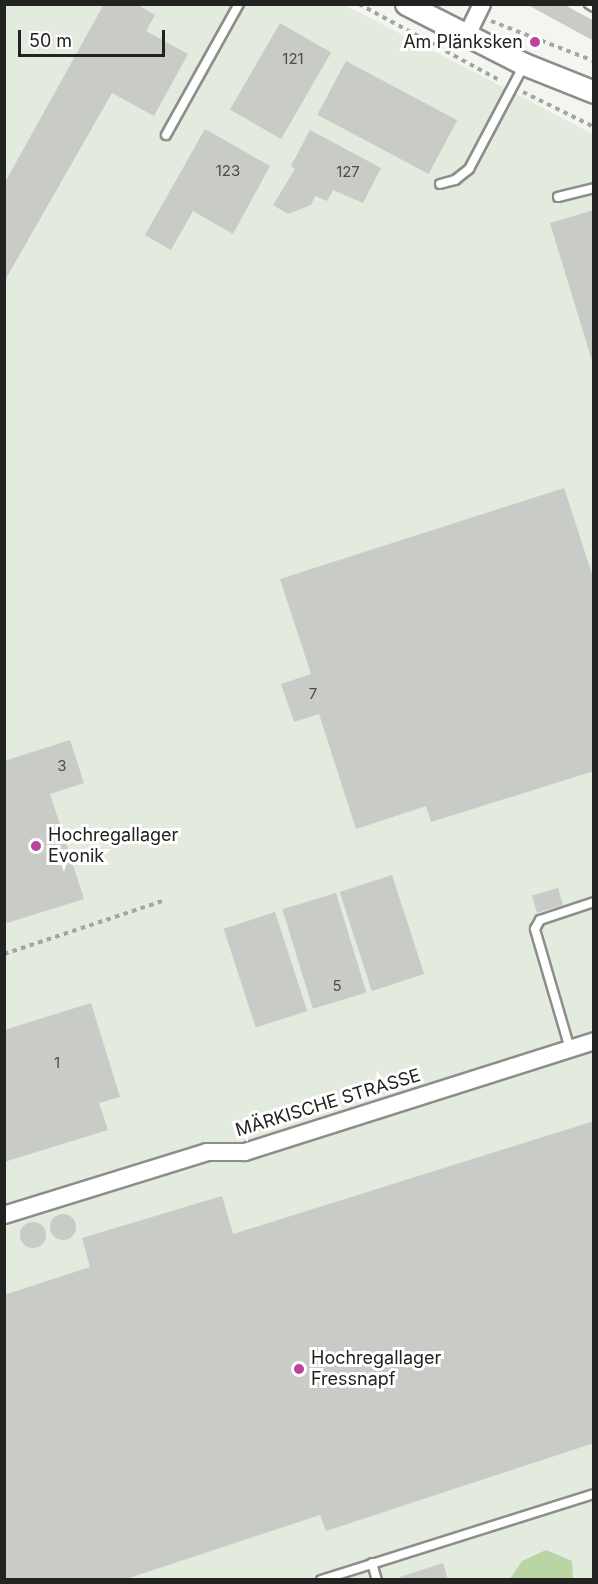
<!DOCTYPE html>
<html>
<head>
<meta charset="utf-8">
<style>
	body { margin:0 }
	#map { position:relative; width:598px; height:1584px; overflow:hidden; background:#f3f6f0; font-family:Inter,sans-serif }
	div>[style] { position:absolute }
	.built>* { inset:0; background:#e3eade }
	.green>* { inset:0; background:#bad4a3 }
	.building>* { inset:0; background:#c8cbc6; transform-origin:0 0 }
	.round { border-radius:50% }
	.path>* { height:4px; margin-top:-2px; transform-origin:0; background:repeating-linear-gradient(90deg,#a3a6a1 0 4.5px,transparent 0 9px) }
	.roads { filter:drop-shadow(2px 0 #8c8e8a) drop-shadow(-2px 0 #8c8e8a) drop-shadow(0 2px #8c8e8a) drop-shadow(0 -2px #8c8e8a) }
	.service>* { height:8px; margin:-4px; padding:0 4px; transform-origin:4px; border-radius:4px; background:#fff }
	.minor>* { height:16px; margin:-8px; padding:0 8px; transform-origin:8px; border-radius:8px; background:#fff }
	.tertiary>* { height:21px; margin:-10.5px; padding:0 10.5px; transform-origin:10.5px; border-radius:10.5px; background:#fff }
	.dots>* { width:16px; height:16px; translate:-50% -50%; box-sizing:border-box; border:3px solid #fff; border-radius:50% }
	span { translate:-50% -50%; white-space:nowrap; text-align:center; line-height:1.15; -webkit-text-stroke:6px #fff; paint-order:stroke }
	.number-label { font-size:15px; color:#4c4d4a }
	.number-label span { -webkit-text-stroke-width:0 }
	.poi-label { font-size:18px; color:#222321 }
	.right { translate:-100% -50%; text-align:right }
	.left { translate:0 -50%; text-align:left }
	.street-label { font-size:18px; color:#222321 }
	.frame { position:absolute; inset:0; border:6px solid #222321; pointer-events:none }
	.scale { position:absolute; left:18px; top:30px; width:147px; height:27px; box-sizing:border-box; border:3px solid #222321; border-top:0; padding-left:8px; font-size:18px; line-height:21px; white-space:nowrap; color:#222321; -webkit-text-stroke:4px #fff; paint-order:stroke }
</style>
</head>
<body>
<div id="map">
	<div class="built">
		<i style="clip-path:polygon(5px 5px,345px 5px,593px 134px,593px 1579px,5px 1580px)"></i>
	</div>
	<div class="green">
		<i style="clip-path:polygon(546px 1550px,572px 1561px,573px 1579px,510px 1579px,522px 1561px)"></i>
	</div>
	<div class="building">
		<i style="clip-path:polygon(104px 4px,136px 4px,155px 15px,146px 31px,188px 54px,154px 116px,112px 93px,4px 282px,4px 184px)"></i>
		<i style="clip-path:polygon(526px 4px,563px 4px,594px 21px,594px 41px)"></i>
		<i style="left:280px;top:23px;width:59px;height:100px;rotate:30deg"></i>
		<i style="left:346px;top:61px;width:126px;height:61px;rotate:28deg"></i>
		<i style="clip-path:polygon(205px 129px,270px 166px,233px 234px,193px 211px,171px 250px,145px 235px)"></i>
		<i style="clip-path:polygon(310px 130px,381px 168px,363px 203px,333px 190px,327px 201px,315px 196px,311px 205px,288px 214px,273px 205px,295px 169px,291px 166px)"></i>
		<i style="clip-path:polygon(594px 210px,594px 364px,593px 364px,550px 223px)"></i>
		<i style="clip-path:polygon(564px 488px,594px 580px,594px 771px,431px 822px,426px 806px,356px 829px,319px 714px,294px 722px,281px 684px,311px 674px,280px 579px)"></i>
		<i style="clip-path:polygon(70px 740px,84px 783px,50px 794px,84px 899px,4px 924px,4px 761px)"></i>
		<i style="left:392px;top:875px;width:104px;height:55px;rotate:72deg"></i>
		<i style="left:558px;top:888px;width:18px;height:27px;rotate:74deg"></i>
		<i style="left:336px;top:893px;width:104px;height:56px;rotate:73deg"></i>
		<i style="left:275px;top:912px;width:104px;height:54px;rotate:72deg"></i>
		<i style="clip-path:polygon(91px 1003px,120px 1097px,99px 1103px,108px 1130px,4px 1162px,4px 1030px)"></i>
		<i style="clip-path:polygon(594px 1121px,594px 1443px,326px 1531px,320px 1515px,123px 1580px,4px 1580px,4px 1295px,90px 1267px,82px 1238px,222px 1196px,233px 1234px)"></i>
		<i class="round" style="left:50px;top:1214px;width:26px;height:26px"></i>
		<i class="round" style="left:20px;top:1222px;width:26px;height:26px"></i>
		<i style="clip-path:polygon(443px 1563px,448px 1580px,401px 1580px,400px 1577px)"></i>
	</div>
	<div class="path">
		<i style="left:359px;top:4px;width:162px;rotate:28.5deg"></i>
		<i style="left:491px;top:21px;width:110px;rotate:21.2deg"></i>
		<i style="left:523px;top:92px;width:79px;rotate:26.2deg"></i>
		<i style="left:4px;top:954px;width:170px;rotate:-18.5deg"></i>
	</div>
	<div class="roads">
		<div class="service">
			<i style="left:589px;top:4px;width:6px;rotate:31deg"></i>
			<i style="left:166px;top:135px;width:150px;rotate:-60.9deg"></i>
			<i style="left:440px;top:184px;width:16px;rotate:-15deg"></i>
			<i style="left:455px;top:180px;width:18px;rotate:-38deg"></i>
			<i style="left:469px;top:169px;width:118px;rotate:-62.1deg"></i>
			<i style="left:558px;top:197px;width:37px;rotate:-14deg"></i>
			<i style="left:570px;top:1049px;width:125px;rotate:-106.3deg"></i>
			<i style="left:535px;top:929px;width:10px;rotate:-61deg"></i>
			<i style="left:540px;top:920px;width:57px;rotate:-18.4deg"></i>
			<i style="left:372px;top:1563px;width:18px;rotate:74deg"></i>
			<i style="left:321px;top:1580px;width:286px;rotate:-17.5deg"></i>
		</div>
		<div class="minor">
			<i style="left:466px;top:37px;width:37px;rotate:-64deg"></i>
			<i style="left:4px;top:1215px;width:213px;rotate:-17.2deg"></i>
			<i style="left:207px;top:1152px;width:38px"></i>
			<i style="left:245px;top:1152px;width:366px;rotate:-17.6deg"></i>
		</div>
		<div class="tertiary">
			<i style="left:406px;top:4px;width:132px;rotate:27deg"></i>
			<i style="left:524px;top:64px;width:75px;rotate:21.8deg"></i>
		</div>
	</div>
	<div class="dots">
		<i style="left:535px;top:42px;background:#bb4399"></i>
		<i style="left:36px;top:846px;background:#bb4399"></i>
		<i style="left:299px;top:1369px;background:#bb4399"></i>
	</div>
	<div class="number-label">
		<span style="left:293px;top:59px">121</span>
		<span style="left:228px;top:171px">123</span>
		<span style="left:348px;top:172px">127</span>
		<span style="left:313px;top:694px">7</span>
		<span style="left:62px;top:766px">3</span>
		<span style="left:337px;top:986px">5</span>
		<span style="left:57px;top:1063px">1</span>
	</div>
	<div class="poi-label">
		<span class="right" style="left:523px;top:42px">Am Plänksken</span>
		<span class="left" style="left:48px;top:846px">Hochregallager<br>Evonik</span>
		<span class="left" style="left:311px;top:1369px">Hochregallager<br>Fressnapf</span>
	</div>
	<div class="street-label">
		<span style="left:328px;top:1103px;rotate:-17deg">MÄRKISCHE STRASSE</span>
	</div>
	<div class="frame"></div>
	<div class="scale">50 m</div>
</div>
</body>
</html>
